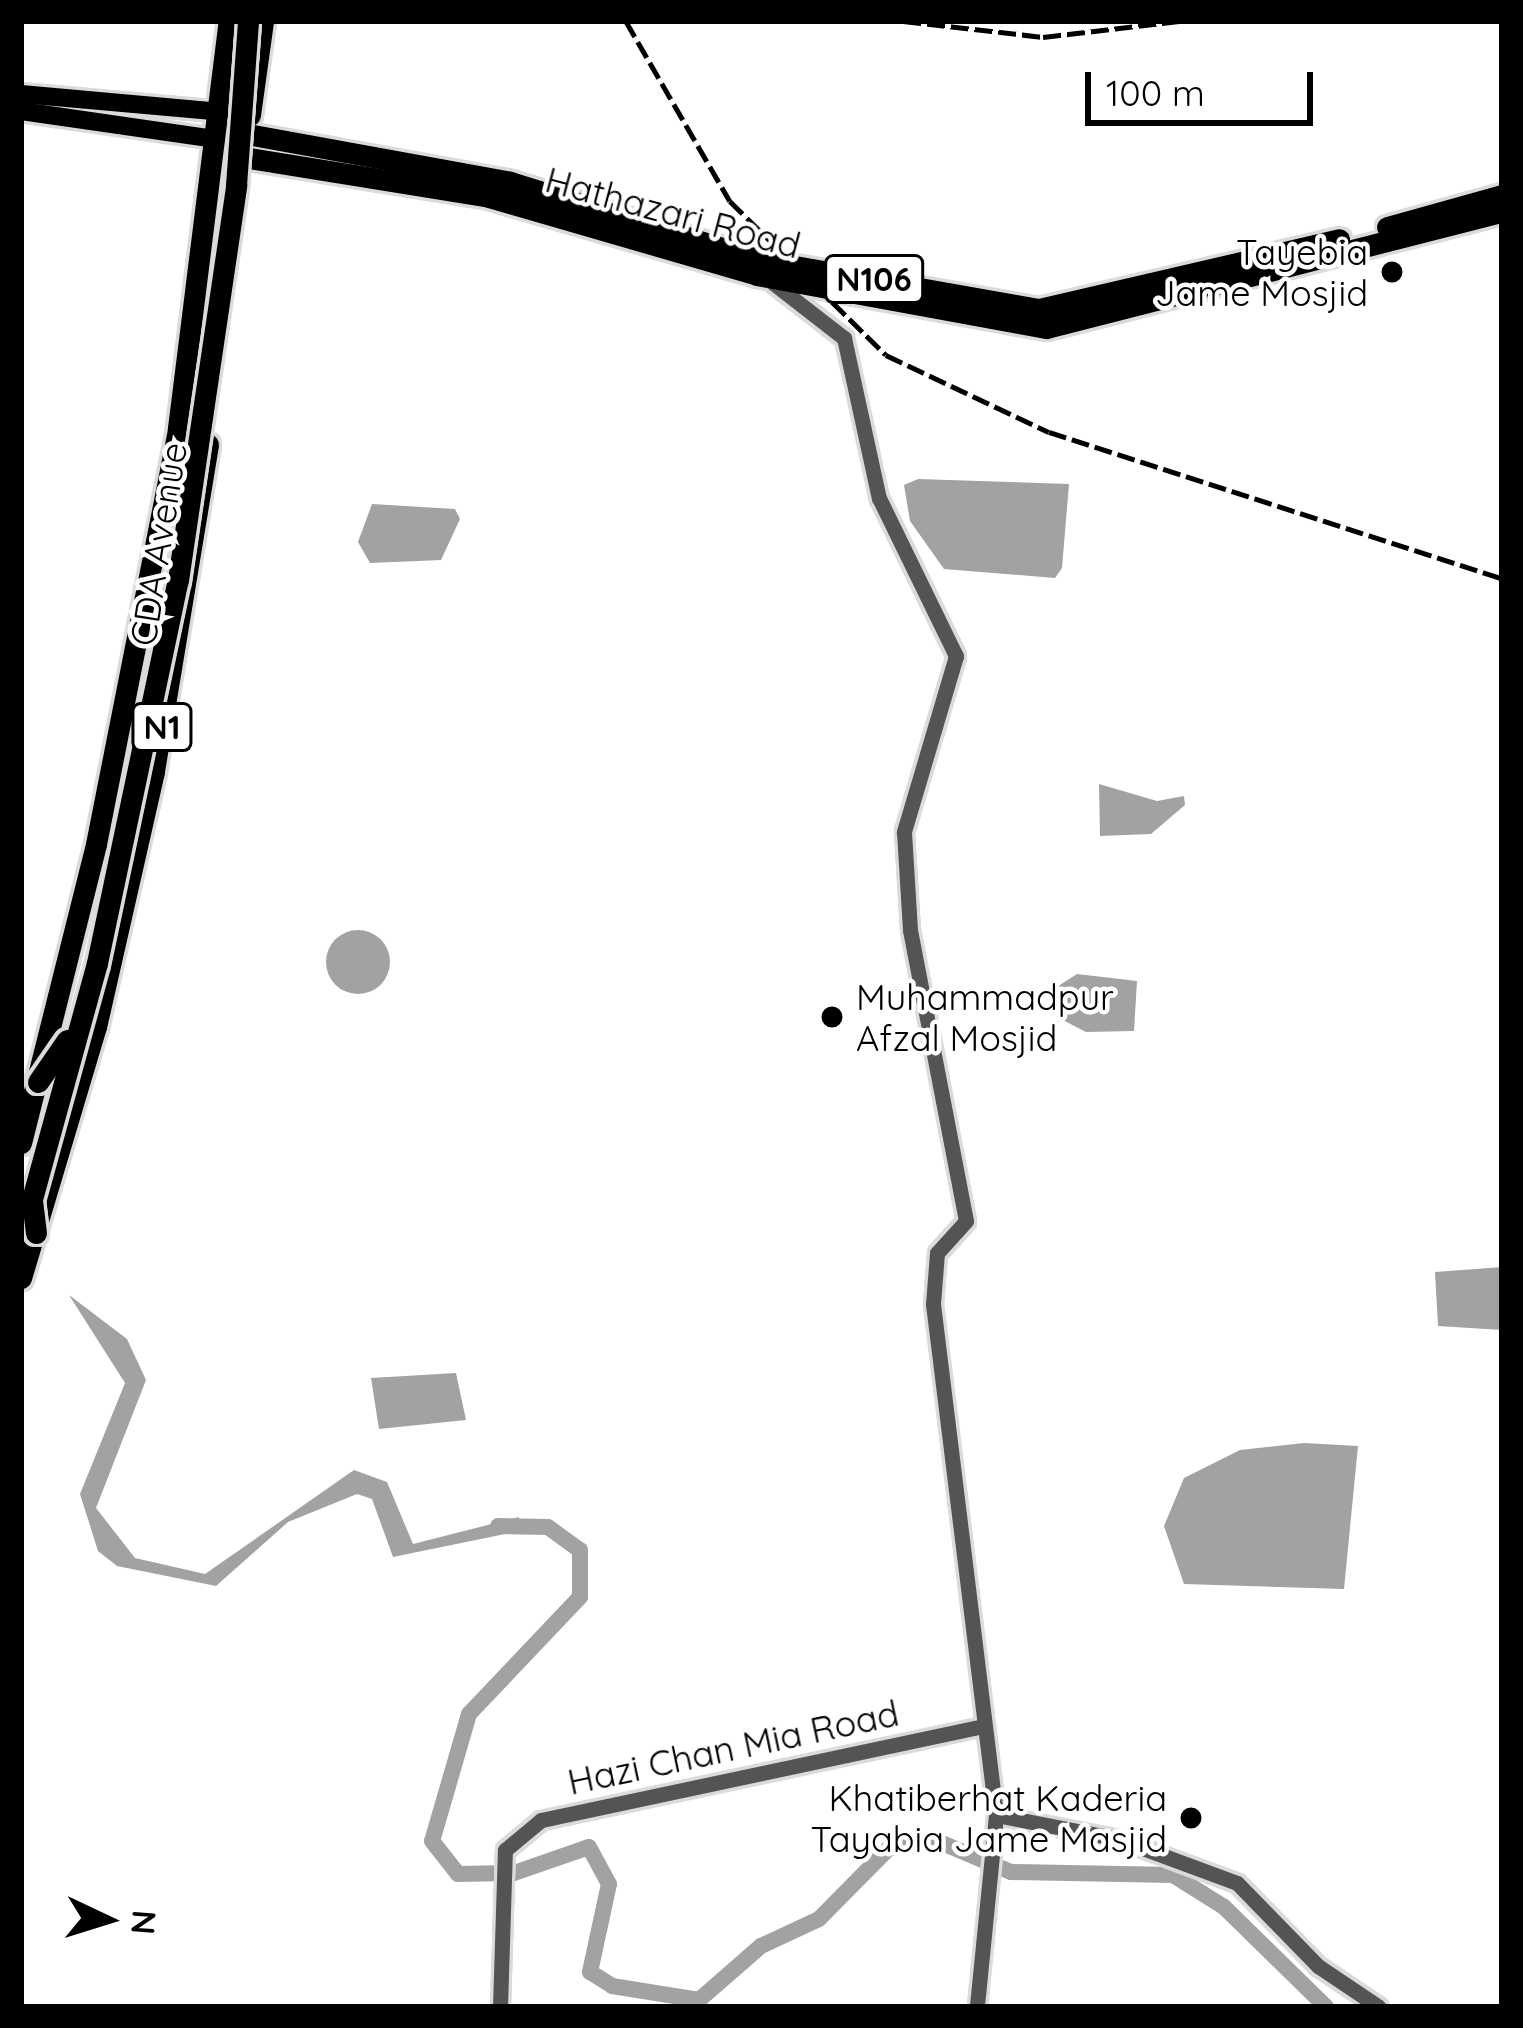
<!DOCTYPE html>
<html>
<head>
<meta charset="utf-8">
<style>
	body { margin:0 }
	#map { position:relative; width:1523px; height:2028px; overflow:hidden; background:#fff; font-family:Quicksand,sans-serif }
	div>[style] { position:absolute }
	.water>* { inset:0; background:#a2a2a2 }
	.round { border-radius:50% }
	.canal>* { height:16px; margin:-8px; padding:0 8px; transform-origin:8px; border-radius:8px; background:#a2a2a2 }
	.roads { filter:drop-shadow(3px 0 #dbdbdb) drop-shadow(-3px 0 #dbdbdb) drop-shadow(0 3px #dbdbdb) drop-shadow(0 -3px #dbdbdb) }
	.tertiary>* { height:15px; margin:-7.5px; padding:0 7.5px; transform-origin:7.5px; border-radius:7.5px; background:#545454 }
	.primary>* { height:18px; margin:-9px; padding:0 9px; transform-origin:9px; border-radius:9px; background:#000 }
	.trunk>* { height:21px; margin:-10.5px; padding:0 10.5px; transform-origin:10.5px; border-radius:10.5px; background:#000 }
	.rail>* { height:4.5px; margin-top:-2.25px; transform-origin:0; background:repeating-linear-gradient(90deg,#000 0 18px,transparent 0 24px) }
	.bridges { filter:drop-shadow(3px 0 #dbdbdb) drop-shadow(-3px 0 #dbdbdb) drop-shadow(0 3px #dbdbdb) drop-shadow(0 -3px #dbdbdb) }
	.trunk-bridge>* { height:21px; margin:-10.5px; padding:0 10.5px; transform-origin:10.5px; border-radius:10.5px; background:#000 }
	.dots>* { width:33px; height:33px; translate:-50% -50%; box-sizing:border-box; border:6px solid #fff; border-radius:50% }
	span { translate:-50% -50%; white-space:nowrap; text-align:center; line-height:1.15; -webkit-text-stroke:9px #fff; paint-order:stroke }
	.shield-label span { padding:3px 9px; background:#fff; border:3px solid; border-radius:9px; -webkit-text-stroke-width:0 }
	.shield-label { font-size:33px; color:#000; font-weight:700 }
	.street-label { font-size:36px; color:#000 }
	.poi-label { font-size:36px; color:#000 }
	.right { translate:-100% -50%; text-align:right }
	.left { translate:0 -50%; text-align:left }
	.frame { position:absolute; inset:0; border:24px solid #000; pointer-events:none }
	.north { position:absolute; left:48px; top:1860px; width:120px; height:120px; -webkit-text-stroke:9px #fff; paint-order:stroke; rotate:94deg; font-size:33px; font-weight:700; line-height:48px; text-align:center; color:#000 }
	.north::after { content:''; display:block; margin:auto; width:42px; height:54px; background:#000; clip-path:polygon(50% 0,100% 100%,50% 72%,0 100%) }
	.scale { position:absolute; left:1085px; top:72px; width:228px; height:54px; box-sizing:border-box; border:6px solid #000; border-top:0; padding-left:15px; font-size:36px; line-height:42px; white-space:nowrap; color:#000; -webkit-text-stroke:9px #fff; paint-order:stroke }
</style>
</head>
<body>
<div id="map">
	<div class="water">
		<i style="clip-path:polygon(918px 479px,1069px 484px,1062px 568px,1055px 578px,944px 569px,910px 521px,904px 485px)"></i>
		<i style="clip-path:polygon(372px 504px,455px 509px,460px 519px,441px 560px,370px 563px,358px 542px)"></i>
		<i style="clip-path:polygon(1099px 784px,1157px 801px,1184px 796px,1185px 805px,1151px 834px,1100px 836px)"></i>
		<i class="round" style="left:326px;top:930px;width:64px;height:64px"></i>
		<i style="clip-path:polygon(1077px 974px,1137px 981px,1134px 1031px,1086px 1032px,1057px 1017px,1055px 988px)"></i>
		<i style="clip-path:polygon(1502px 1267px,1502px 1330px,1438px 1326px,1435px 1272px)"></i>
		<i style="clip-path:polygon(69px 1295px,127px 1339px,146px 1380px,96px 1508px,135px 1558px,205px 1574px,354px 1470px,387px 1482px,413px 1544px,519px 1517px,515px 1532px,393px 1557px,372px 1499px,357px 1494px,288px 1522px,216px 1586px,117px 1566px,98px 1551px,80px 1494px,125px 1383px)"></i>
		<i style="clip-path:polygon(456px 1373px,466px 1420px,379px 1429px,371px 1378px)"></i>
		<i style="clip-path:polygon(1304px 1443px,1358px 1446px,1344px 1589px,1184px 1584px,1164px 1526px,1184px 1478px,1240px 1450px)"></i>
	</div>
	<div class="canal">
		<i style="left:498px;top:1526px;width:50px;rotate:1.1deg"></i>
		<i style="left:548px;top:1527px;width:39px;rotate:36deg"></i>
		<i style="left:580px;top:1550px;width:47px;rotate:90deg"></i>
		<i style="left:580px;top:1597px;width:161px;rotate:133.5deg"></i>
		<i style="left:469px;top:1714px;width:132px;rotate:106.2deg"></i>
		<i style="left:432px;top:1841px;width:42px;rotate:51.8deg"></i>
		<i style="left:458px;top:1874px;width:56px;rotate:-1deg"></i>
		<i style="left:514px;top:1873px;width:79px;rotate:-19.1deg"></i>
		<i style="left:589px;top:1847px;width:42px;rotate:61.6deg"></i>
		<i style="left:609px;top:1884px;width:90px;rotate:102.2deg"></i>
		<i style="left:590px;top:1972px;width:26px;rotate:32deg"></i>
		<i style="left:612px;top:1986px;width:88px;rotate:9.1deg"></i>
		<i style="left:699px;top:2000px;width:82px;rotate:-41.1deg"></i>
		<i style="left:761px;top:1946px;width:64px;rotate:-25deg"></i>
		<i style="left:819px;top:1919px;width:100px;rotate:-45.4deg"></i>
		<i style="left:889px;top:1848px;width:53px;rotate:-5.4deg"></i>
		<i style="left:942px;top:1843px;width:75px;rotate:22.8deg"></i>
		<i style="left:1011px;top:1872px;width:162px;rotate:1.1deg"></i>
		<i style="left:1173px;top:1875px;width:60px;rotate:32.1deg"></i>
		<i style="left:1224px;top:1907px;width:143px;rotate:44.4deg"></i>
	</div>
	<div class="roads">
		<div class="tertiary">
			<i style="left:773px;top:283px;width:90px;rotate:37.8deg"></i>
			<i style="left:844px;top:338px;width:164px;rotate:77.7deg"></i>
			<i style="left:879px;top:498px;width:176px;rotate:64deg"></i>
			<i style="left:956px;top:656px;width:184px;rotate:106.5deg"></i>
			<i style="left:904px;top:832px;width:98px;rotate:86.5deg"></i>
			<i style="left:910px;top:930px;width:296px;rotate:79.1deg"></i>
			<i style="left:966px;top:1221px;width:43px;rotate:132.2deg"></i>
			<i style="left:937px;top:1253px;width:51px;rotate:94.5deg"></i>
			<i style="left:933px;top:1304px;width:515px;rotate:82.97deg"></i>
			<i style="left:996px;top:1815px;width:193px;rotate:95.7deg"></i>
			<i style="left:996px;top:1815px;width:124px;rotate:11.1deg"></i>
			<i style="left:1118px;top:1839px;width:127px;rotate:20.3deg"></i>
			<i style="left:1237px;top:1883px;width:116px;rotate:45.7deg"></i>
			<i style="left:1318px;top:1966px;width:73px;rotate:33.9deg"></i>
			<i style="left:500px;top:2007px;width:157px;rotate:-88.2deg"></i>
			<i style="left:505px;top:1850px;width:47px;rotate:-39.8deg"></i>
			<i style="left:541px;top:1820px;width:452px;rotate:-12deg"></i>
		</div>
		<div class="primary">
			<i style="left:21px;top:94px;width:201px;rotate:5.1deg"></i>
			<i style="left:21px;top:111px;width:197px;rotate:8.2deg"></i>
		</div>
		<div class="trunk">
			<i style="left:250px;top:115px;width:95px;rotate:-82.1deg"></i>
			<i style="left:247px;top:134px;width:267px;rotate:10.3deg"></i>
			<i style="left:510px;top:182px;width:263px;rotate:17.3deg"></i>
			<i style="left:761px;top:260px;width:282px;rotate:10deg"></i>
			<i style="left:1039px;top:309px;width:308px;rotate:-13.1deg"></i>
			<i style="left:243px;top:157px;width:249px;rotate:9.2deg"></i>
			<i style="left:489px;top:197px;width:279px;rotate:16.2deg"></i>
			<i style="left:757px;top:275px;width:294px;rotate:10.4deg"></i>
			<i style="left:1046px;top:328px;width:471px;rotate:-14.3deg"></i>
			<i style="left:1387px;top:227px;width:119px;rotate:-15.5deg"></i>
			<i style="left:21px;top:1143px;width:308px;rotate:-75.9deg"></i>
			<i style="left:96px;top:844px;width:424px;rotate:-78.8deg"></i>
			<i style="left:178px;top:428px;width:410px;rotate:-82.9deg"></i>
			<i style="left:21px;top:1278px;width:262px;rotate:-73.4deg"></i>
			<i style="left:96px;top:1027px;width:262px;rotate:-77.2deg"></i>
			<i style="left:154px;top:771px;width:331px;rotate:-80.6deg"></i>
		</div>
	</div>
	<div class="rail">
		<i style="left:626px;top:21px;width:208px;rotate:60deg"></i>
		<i style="left:730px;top:201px;width:219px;rotate:44.6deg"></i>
		<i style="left:886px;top:355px;width:180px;rotate:25.3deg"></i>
		<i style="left:1049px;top:432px;width:476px;rotate:17.9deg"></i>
		<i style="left:903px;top:21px;width:141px;rotate:6.5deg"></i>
		<i style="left:1043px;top:37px;width:137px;rotate:-6.7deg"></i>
	</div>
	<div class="bridges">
		<div class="trunk-bridge">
			<i style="left:38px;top:1082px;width:51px;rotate:-55.4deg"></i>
			<i style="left:36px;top:1233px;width:34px;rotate:-97deg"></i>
			<i style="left:32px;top:1199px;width:245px;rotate:-74.6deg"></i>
			<i style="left:97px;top:963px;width:391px;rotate:-78.1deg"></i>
			<i style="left:178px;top:580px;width:399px;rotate:-81.6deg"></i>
			<i style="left:236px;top:185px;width:164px;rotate:-85.8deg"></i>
		</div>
	</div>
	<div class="dots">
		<i style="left:1392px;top:272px;background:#000"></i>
		<i style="left:832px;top:1017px;background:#000"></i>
		<i style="left:1191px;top:1818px;background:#000"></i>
	</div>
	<div class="shield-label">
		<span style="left:874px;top:279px">N106</span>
		<span style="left:162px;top:727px">N1</span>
	</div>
	<div class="street-label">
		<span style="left:673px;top:212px;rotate:15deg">Hathazari Road</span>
		<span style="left:158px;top:544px;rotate:-81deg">CDA Avenue</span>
		<span style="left:733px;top:1747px;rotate:-12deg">Hazi Chan Mia Road</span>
	</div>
	<div class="poi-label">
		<span class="right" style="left:1368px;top:272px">Tayebia<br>Jame Mosjid</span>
		<span class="left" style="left:856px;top:1017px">Muhammadpur<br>Afzal Mosjid</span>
		<span class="right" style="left:1167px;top:1818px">Khatiberhat Kaderia<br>Tayabia Jame Masjid</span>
	</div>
	<div class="frame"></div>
	<div class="north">N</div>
	<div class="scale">100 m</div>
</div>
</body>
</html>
